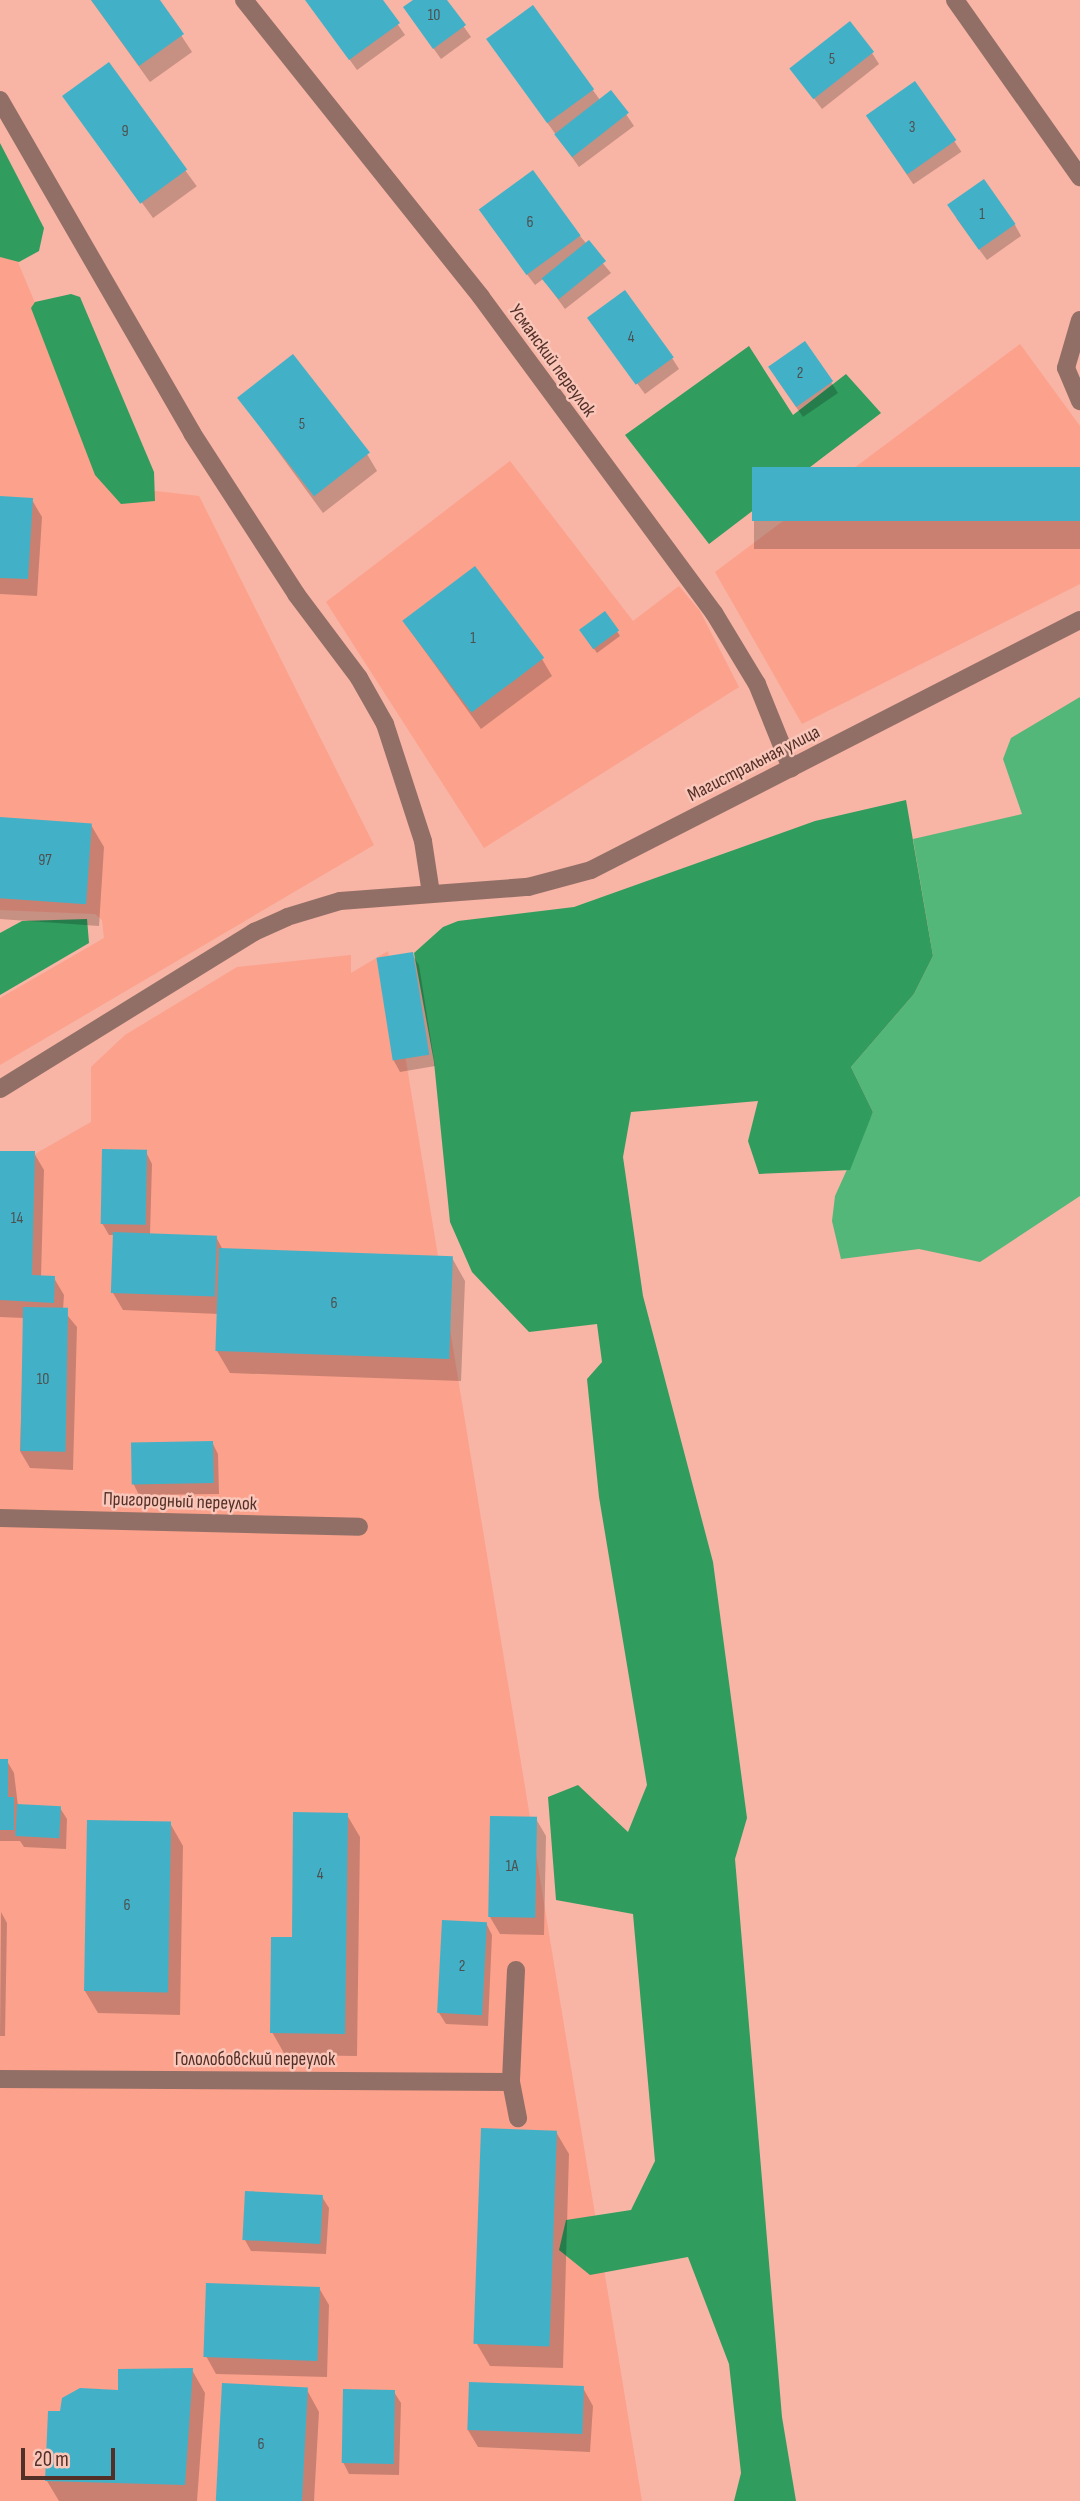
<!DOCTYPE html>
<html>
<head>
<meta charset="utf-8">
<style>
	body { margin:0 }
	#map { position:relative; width:1080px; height:2501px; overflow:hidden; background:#f8b4a4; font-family:"Sofia Sans Condensed",sans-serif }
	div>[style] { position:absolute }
	.built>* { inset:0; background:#fca18c }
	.green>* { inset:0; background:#53b779 }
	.forest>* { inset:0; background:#309d5f }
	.shadow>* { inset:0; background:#0003; transform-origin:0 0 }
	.building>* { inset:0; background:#42b1c8; transform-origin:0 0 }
	.minor>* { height:18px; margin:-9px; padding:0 9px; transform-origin:9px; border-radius:9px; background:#926f66 }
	span { translate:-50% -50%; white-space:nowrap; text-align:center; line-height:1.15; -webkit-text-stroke:5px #fac6b9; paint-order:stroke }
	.number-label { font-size:16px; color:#4e5050 }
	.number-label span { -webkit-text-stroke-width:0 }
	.street-label { font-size:19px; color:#523028 }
	.scale { position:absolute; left:21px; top:2448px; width:94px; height:32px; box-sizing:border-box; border:4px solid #523028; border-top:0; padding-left:9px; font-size:21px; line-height:24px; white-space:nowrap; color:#523028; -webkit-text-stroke:5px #fac6b9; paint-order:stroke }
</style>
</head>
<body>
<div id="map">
	<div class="built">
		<i style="clip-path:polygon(0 241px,9px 241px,112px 486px,199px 496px,374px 845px,0 1065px,0 998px,104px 938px,102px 920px,95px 914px,0 910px)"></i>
		<i style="clip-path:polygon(1020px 344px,1080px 426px,1080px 584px,802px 724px,715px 572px)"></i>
		<i style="clip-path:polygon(510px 461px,633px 621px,679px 586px,700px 611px,739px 687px,484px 848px,326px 602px)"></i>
		<i style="clip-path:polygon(388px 951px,642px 2501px,0 2501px,0 1174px,91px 1122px,91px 1067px,125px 1035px,237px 967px,351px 955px,351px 973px)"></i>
	</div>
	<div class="green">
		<i style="clip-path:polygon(1080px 697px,1080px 1196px,980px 1262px,919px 1249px,841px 1259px,832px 1221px,835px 1196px,873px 1112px,851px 1067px,914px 994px,933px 956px,913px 839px,1022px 814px,1003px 759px,1011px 738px)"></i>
	</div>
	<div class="forest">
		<i style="clip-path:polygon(0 143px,44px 228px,39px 251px,19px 262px,0 257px)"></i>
		<i style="clip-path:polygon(71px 294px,80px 297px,154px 472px,155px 501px,121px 504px,95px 475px,31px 308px,35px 302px)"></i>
		<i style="clip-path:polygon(749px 346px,793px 415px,846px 374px,881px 413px,709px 544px,625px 435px)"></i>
		<i style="clip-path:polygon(906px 800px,933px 956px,914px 994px,851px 1067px,873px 1112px,850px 1170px,759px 1174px,748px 1141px,758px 1101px,631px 1112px,623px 1157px,643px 1296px,713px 1562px,747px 1818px,735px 1859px,782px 2417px,796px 2501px,734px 2501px,741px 2473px,729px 2364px,688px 2257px,590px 2275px,559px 2250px,566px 2220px,631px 2210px,655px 2161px,633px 1914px,556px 1900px,548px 1797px,578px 1785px,628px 1832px,647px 1785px,599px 1497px,587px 1379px,602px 1362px,597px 1324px,529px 1332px,472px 1272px,450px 1222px,434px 1062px,414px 953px,443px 927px,458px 921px,574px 907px,815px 821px)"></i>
		<i style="clip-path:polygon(87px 919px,89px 943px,0 995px,0 933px,22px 921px)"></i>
	</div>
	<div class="shadow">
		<i style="clip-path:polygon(91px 0,158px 0,192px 52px,150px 82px)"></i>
		<i style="clip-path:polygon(307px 0,381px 0,405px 35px,357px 70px)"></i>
		<i style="clip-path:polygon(416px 0,445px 0,471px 37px,441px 59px,405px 8px)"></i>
		<i style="clip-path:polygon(533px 8px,600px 100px,611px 92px,634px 126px,579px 167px,496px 51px)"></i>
		<i style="clip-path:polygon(872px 53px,879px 64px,822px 109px,792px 69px)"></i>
		<i style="left:108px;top:64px;width:151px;height:54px;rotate:54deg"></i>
		<i style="left:915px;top:83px;width:83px;height:58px;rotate:56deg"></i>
		<i style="clip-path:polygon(956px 218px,1015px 225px,1021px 236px,987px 260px)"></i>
		<i style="clip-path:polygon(488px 222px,580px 236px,611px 273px,565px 309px,543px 279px,535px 285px)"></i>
		<i style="clip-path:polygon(590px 319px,672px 358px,679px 369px,645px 394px)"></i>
		<i style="clip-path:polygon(776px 378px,831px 382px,838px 393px,803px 417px)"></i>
		<i style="clip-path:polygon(239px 398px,367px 454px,377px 471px,323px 513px)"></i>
		<i style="left:1080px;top:469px;width:80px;height:326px;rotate:90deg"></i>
		<i style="clip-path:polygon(0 498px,32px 500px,42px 517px,37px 596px,0 594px)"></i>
		<i style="clip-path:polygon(605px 613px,620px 636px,597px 653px,584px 635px)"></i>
		<i style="clip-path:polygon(404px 622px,542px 659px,552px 676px,481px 729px)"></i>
		<i style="clip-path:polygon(0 818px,91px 825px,104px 847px,99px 926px,0 919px)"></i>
		<i style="clip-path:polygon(412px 954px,419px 965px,435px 1066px,400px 1072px,394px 1061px,378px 960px)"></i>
		<i style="clip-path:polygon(146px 1152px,152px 1164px,150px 1235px,216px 1237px,223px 1250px,452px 1258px,465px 1281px,461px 1381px,230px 1373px,217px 1351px,219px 1314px,123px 1310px,113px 1293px,115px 1235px,109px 1235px,102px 1223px)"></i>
		<i style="clip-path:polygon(34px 1153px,44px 1170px,41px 1277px,54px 1278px,64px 1295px,63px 1310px,77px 1327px,73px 1470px,30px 1468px,20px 1451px,24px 1318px,0 1317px,0 1205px)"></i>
		<i style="clip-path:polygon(212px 1442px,218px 1454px,219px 1494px,139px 1495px,133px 1483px)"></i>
		<i style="clip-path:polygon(0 1761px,7px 1761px,14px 1773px,18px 1806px,60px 1808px,67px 1819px,66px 1849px,24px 1847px,20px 1841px,0 1841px)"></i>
		<i style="clip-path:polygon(347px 1815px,360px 1837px,357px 2056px,285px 2055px,272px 2032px)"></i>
		<i style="clip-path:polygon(536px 1819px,546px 1836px,544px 1935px,500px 1934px,490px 1917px)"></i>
		<i style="clip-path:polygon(170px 1823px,183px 1846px,180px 2015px,98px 2013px,85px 1991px)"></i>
		<i style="clip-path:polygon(1px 1912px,7px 1923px,5px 2036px,0 2036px)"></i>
		<i style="clip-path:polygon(486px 1923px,492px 1935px,488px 2026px,446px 2024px,439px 2013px)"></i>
		<i style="clip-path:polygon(556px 2132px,569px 2154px,563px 2368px,490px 2366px,477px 2344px)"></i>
		<i style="clip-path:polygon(322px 2197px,329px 2208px,326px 2254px,251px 2251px,245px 2240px)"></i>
		<i style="clip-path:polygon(319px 2288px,329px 2305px,327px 2377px,216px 2374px,206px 2356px)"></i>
		<i style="clip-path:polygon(192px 2370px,205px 2393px,197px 2501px,59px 2501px,47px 2481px,61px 2412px)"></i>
		<i style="clip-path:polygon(583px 2388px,593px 2406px,590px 2452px,478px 2447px,468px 2430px)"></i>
		<i style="clip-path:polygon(307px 2390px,319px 2412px,314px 2501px,217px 2501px)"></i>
		<i style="clip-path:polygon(394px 2392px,401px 2403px,399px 2475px,349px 2474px,343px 2462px)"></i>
	</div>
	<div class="building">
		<i style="clip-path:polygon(91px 0,160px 0,184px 34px,139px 66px)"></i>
		<i style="clip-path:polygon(305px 0,383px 0,400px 23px,349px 60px)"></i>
		<i style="clip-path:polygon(413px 0,447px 0,466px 25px,433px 49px,403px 7px)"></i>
		<i style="left:533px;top:5px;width:104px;height:58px;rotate:54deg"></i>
		<i style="left:850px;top:21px;width:39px;height:77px;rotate:52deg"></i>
		<i style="left:109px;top:62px;width:133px;height:58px;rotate:54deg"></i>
		<i style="left:915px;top:81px;width:72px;height:60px;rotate:55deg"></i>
		<i style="left:611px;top:90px;width:29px;height:72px;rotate:52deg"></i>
		<i style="left:533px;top:170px;width:81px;height:67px;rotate:54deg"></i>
		<i style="left:984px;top:179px;width:55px;height:45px;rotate:55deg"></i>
		<i style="left:589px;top:240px;width:27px;height:61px;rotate:51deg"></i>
		<i style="left:625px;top:290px;width:83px;height:47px;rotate:54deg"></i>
		<i style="left:805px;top:341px;width:49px;height:45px;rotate:55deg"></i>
		<i style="left:293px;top:354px;width:125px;height:71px;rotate:52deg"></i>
		<i style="left:1080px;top:467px;width:54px;height:328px;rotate:90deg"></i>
		<i style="clip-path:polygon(0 496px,33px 498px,28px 579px,0 578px)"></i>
		<i style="left:475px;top:566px;width:115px;height:91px;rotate:53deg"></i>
		<i style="left:605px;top:611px;width:24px;height:32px;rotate:54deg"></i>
		<i style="left:0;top:817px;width:92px;height:81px;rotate:4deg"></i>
		<i style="left:413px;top:952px;width:104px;height:37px;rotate:81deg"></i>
		<i style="left:102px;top:1149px;width:45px;height:75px;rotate:1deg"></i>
		<i style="clip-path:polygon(0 1151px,35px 1151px,32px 1275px,55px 1276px,54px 1303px,0 1300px)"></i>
		<i style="left:113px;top:1232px;width:104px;height:61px;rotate:2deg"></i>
		<i style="left:219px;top:1248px;width:234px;height:103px;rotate:2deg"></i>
		<i style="left:23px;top:1307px;width:45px;height:144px;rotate:1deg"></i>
		<i style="left:213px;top:1441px;width:42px;height:82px;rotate:89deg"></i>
		<i style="clip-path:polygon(0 1759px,8px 1759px,8px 1797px,14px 1797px,14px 1830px,0 1830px)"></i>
		<i style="left:17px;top:1804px;width:44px;height:32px;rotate:3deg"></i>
		<i style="clip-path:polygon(293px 1812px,348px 1813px,345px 2034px,270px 2033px,271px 1937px,292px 1937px)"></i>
		<i style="left:490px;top:1816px;width:47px;height:101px;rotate:1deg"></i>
		<i style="left:87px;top:1820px;width:84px;height:171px;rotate:1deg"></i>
		<i style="left:442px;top:1920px;width:45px;height:93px;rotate:3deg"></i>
		<i style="left:481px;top:2128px;width:76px;height:216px;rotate:2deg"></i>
		<i style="left:245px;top:2191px;width:78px;height:49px;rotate:3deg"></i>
		<i style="left:206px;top:2283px;width:114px;height:74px;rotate:2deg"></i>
		<i style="clip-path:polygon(193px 2368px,185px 2485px,45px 2481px,48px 2411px,60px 2411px,62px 2398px,80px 2388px,118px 2390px,118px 2369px)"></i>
		<i style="left:469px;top:2382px;width:115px;height:48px;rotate:2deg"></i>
		<i style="left:222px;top:2383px;width:86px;height:118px;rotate:3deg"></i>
		<i style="left:343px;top:2389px;width:52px;height:74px;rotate:1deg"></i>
	</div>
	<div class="minor">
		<i style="left:244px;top:0;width:380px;rotate:51.4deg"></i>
		<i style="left:481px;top:297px;width:393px;rotate:53.6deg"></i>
		<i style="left:714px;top:613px;width:83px;rotate:58.8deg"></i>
		<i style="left:757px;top:684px;width:91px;rotate:68deg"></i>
		<i style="left:955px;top:0;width:217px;rotate:54.8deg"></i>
		<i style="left:0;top:100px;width:384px;rotate:60deg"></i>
		<i style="left:192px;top:433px;width:192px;rotate:57.1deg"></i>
		<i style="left:296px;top:594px;width:105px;rotate:53.1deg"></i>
		<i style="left:359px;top:678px;width:53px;rotate:60.5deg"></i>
		<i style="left:385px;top:724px;width:123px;rotate:72deg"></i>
		<i style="left:423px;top:841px;width:53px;rotate:81.3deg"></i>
		<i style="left:1080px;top:320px;width:50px;rotate:106.3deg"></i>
		<i style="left:1066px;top:368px;width:36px;rotate:67deg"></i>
		<i style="left:0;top:1089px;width:299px;rotate:-31.7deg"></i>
		<i style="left:254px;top:932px;width:36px;rotate:-24deg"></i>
		<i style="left:287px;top:917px;width:55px;rotate:-16.8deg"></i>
		<i style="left:340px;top:901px;width:189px;rotate:-4.3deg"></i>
		<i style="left:528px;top:887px;width:65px;rotate:-15.1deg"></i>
		<i style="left:591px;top:870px;width:549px;rotate:-27.08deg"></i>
		<i style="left:0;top:1518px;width:359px;rotate:1.4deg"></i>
		<i style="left:516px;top:1970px;width:112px;rotate:92.6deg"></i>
		<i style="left:511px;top:2082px;width:37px;rotate:79deg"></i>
		<i style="left:0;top:2079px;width:511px;rotate:0.34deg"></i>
	</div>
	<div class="number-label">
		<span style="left:434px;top:16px">10</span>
		<span style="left:832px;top:60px">5</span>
		<span style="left:912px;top:128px">3</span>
		<span style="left:125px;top:132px">9</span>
		<span style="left:982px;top:215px">1</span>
		<span style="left:530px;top:223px">6</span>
		<span style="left:631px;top:338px">4</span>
		<span style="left:800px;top:374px">2</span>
		<span style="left:302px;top:425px">5</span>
		<span style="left:473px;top:639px">1</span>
		<span style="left:45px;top:861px">97</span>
		<span style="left:17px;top:1219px">14</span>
		<span style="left:334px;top:1304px">6</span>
		<span style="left:43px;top:1380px">10</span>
		<span style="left:512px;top:1867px">1А</span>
		<span style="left:320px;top:1875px">4</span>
		<span style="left:127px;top:1906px">6</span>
		<span style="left:462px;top:1967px">2</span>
		<span style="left:261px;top:2445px">6</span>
	</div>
	<div class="street-label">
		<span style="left:552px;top:361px;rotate:54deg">Усманский переулок</span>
		<span style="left:754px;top:764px;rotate:-27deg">Магистральная улица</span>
		<span style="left:180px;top:1502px;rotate:2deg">Пригородный переулок</span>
		<span style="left:255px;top:2060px">Гололобовский переулок</span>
	</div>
	<div class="scale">20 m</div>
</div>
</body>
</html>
